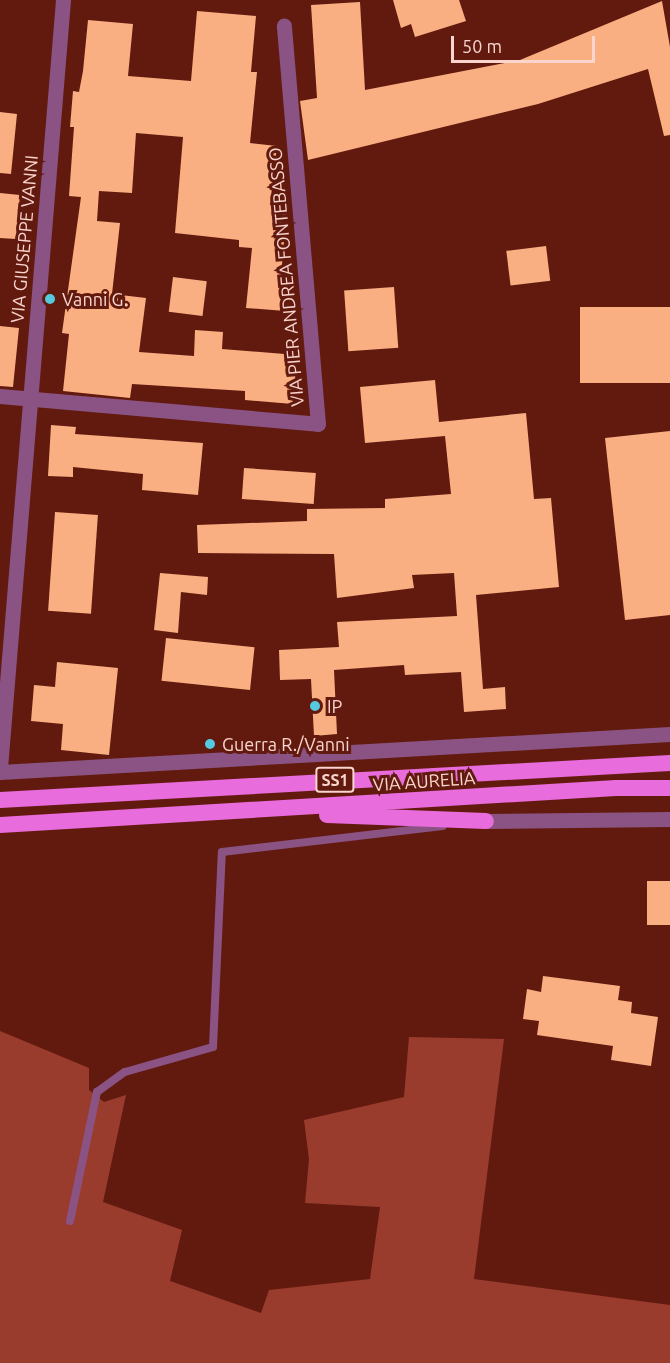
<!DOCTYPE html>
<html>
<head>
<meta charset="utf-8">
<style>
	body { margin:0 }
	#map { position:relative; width:670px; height:1363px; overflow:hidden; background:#621a0f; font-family:Ubuntu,sans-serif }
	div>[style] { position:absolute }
	.green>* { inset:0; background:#9a3c2d }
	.building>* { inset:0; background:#faaf82; transform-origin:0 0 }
	.service>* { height:8px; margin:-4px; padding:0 4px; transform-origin:4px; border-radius:4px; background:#8a5383 }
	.minor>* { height:15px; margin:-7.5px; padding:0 7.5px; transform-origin:7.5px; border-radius:7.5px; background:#8a5383 }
	.tertiary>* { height:15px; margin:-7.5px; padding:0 7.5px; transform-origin:7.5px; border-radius:7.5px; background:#8a5383 }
	.trunk>* { height:16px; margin:-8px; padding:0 8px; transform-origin:8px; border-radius:8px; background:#e86cdc }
	.dots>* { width:16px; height:16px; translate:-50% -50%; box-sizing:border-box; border:3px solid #621a0f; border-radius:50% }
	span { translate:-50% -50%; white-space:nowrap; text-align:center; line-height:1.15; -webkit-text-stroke:6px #621a0f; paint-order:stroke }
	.shield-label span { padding:2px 4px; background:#621a0f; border:2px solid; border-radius:4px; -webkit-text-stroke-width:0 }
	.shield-label { font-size:16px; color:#fad5ce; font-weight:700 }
	.street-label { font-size:18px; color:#fad5ce }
	.poi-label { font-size:18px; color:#fad5ce }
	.left { translate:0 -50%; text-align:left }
	.scale { position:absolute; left:451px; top:36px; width:144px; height:27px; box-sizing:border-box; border:3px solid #fad5ce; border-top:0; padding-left:8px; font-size:18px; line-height:21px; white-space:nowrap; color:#fad5ce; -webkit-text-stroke:4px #621a0f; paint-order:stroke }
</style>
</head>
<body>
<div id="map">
	<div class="green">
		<i style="clip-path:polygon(0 1031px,89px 1068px,89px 1090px,104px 1102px,126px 1095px,103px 1202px,182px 1230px,170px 1281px,261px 1313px,269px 1290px,370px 1279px,380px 1207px,305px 1203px,309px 1159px,304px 1120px,404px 1097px,409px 1037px,504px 1039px,474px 1279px,670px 1305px,670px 1363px,0 1363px)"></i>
	</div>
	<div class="building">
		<i style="clip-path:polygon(393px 0,459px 0,466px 21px,415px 37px,411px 24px,401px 28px)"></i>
		<i style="clip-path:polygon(662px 1px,670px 47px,670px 135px,664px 136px,648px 69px,538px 104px,308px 160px,300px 101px,317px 98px,311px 5px,360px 2px,365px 90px,520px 60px)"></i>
		<i style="clip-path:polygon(197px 11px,256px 16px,251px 72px,257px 72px,250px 143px,277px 146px,270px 205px,287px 207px,281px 276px,289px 276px,285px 311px,246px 308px,252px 248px,239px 247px,239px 240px,175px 233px,183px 137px,136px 133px,132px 193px,99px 191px,97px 221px,120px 223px,112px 294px,146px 298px,139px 352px,194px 356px,195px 330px,223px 332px,222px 349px,297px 355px,293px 404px,245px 400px,245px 391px,132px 384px,130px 398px,63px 391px,69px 334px,62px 333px,81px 197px,69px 196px,74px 127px,70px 127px,73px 91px,79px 92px,83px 71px,88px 20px,133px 24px,128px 76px,191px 81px)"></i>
		<i style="clip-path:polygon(0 112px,17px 114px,11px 174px,0 173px)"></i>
		<i style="clip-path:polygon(0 193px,20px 195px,16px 239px,0 238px)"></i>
		<i style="left:546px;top:246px;width:35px;height:40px;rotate:83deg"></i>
		<i style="left:173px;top:277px;width:34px;height:35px;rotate:7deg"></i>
		<i style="left:394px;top:287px;width:61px;height:50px;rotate:86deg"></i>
		<i style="left:670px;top:307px;width:76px;height:90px;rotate:90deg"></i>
		<i style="clip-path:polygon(0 326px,19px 328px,13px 387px,0 386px)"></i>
		<i style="clip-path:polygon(435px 380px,439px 422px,526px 413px,534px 499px,551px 498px,559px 587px,476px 595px,483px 689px,505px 687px,506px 709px,464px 712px,461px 672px,405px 675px,404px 665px,334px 670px,337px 734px,314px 736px,311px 679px,280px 680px,279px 650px,339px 647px,337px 622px,457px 616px,454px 573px,412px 575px,414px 588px,337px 598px,334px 554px,198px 553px,197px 525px,307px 521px,307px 509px,385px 508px,385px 499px,451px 494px,445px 436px,365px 443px,360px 387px)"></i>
		<i style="clip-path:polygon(51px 425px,76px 427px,75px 434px,203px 443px,198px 495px,142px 490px,143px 474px,73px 467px,73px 477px,48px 476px)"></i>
		<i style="clip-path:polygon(670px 431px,670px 615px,625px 620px,605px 438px)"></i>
		<i style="left:244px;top:468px;width:72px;height:31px;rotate:4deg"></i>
		<i style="left:55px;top:512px;width:43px;height:99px;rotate:4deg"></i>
		<i style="clip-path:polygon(160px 573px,208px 577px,207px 595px,181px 592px,178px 633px,154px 630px)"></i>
		<i style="left:166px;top:638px;width:89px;height:43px;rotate:6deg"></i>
		<i style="clip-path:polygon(57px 662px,118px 668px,109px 755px,61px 750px,63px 724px,31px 721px,34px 685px,55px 687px)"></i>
		<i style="left:647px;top:881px;width:23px;height:44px"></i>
		<i style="clip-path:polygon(543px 976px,620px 986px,618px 1000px,632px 1002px,631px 1013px,658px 1017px,651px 1066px,611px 1060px,613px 1046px,537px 1035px,539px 1021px,523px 1019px,527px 989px,541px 992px)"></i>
	</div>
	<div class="service">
		<i style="left:70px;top:1221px;width:132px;rotate:-78.2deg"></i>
		<i style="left:97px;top:1092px;width:34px;rotate:-36deg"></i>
		<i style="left:125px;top:1072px;width:91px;rotate:-15.9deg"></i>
		<i style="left:213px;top:1047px;width:195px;rotate:-87.4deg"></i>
		<i style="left:222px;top:852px;width:222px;rotate:-6.7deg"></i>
	</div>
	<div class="minor">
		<i style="left:0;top:396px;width:319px;rotate:5deg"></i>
		<i style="left:318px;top:424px;width:400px;rotate:-94.9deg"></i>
		<i style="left:0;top:768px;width:771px;rotate:-85.31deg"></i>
	</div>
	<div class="tertiary">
		<i style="left:0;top:772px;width:671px;rotate:-3.25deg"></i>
		<i style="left:486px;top:821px;width:184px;rotate:-0.6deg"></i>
	</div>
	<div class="trunk">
		<i style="left:0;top:800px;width:671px;rotate:-3.16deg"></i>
		<i style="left:327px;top:815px;width:159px;rotate:2.2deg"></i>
		<i style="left:0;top:825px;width:617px;rotate:-3.44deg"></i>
		<i style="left:616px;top:788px;width:54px"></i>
	</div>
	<div class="dots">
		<i style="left:50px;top:299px;background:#55cadf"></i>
		<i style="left:315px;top:706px;background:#55cadf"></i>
		<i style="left:210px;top:744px;background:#55cadf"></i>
	</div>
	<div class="shield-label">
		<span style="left:335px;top:780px">SS1</span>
	</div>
	<div class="street-label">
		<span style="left:24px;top:239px;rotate:-85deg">VIA GIUSEPPE VANNI</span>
		<span style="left:286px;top:277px;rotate:-95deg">VIA PIER ANDREA FONTEBASSO</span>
		<span style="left:424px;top:781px;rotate:-4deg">VIA AURELIA</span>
	</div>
	<div class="poi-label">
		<span class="left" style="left:62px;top:299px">Vanni G.</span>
		<span class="left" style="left:327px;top:706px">IP</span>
		<span class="left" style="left:222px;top:744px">Guerra R./Vanni</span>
	</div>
	<div class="scale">50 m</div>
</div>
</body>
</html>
